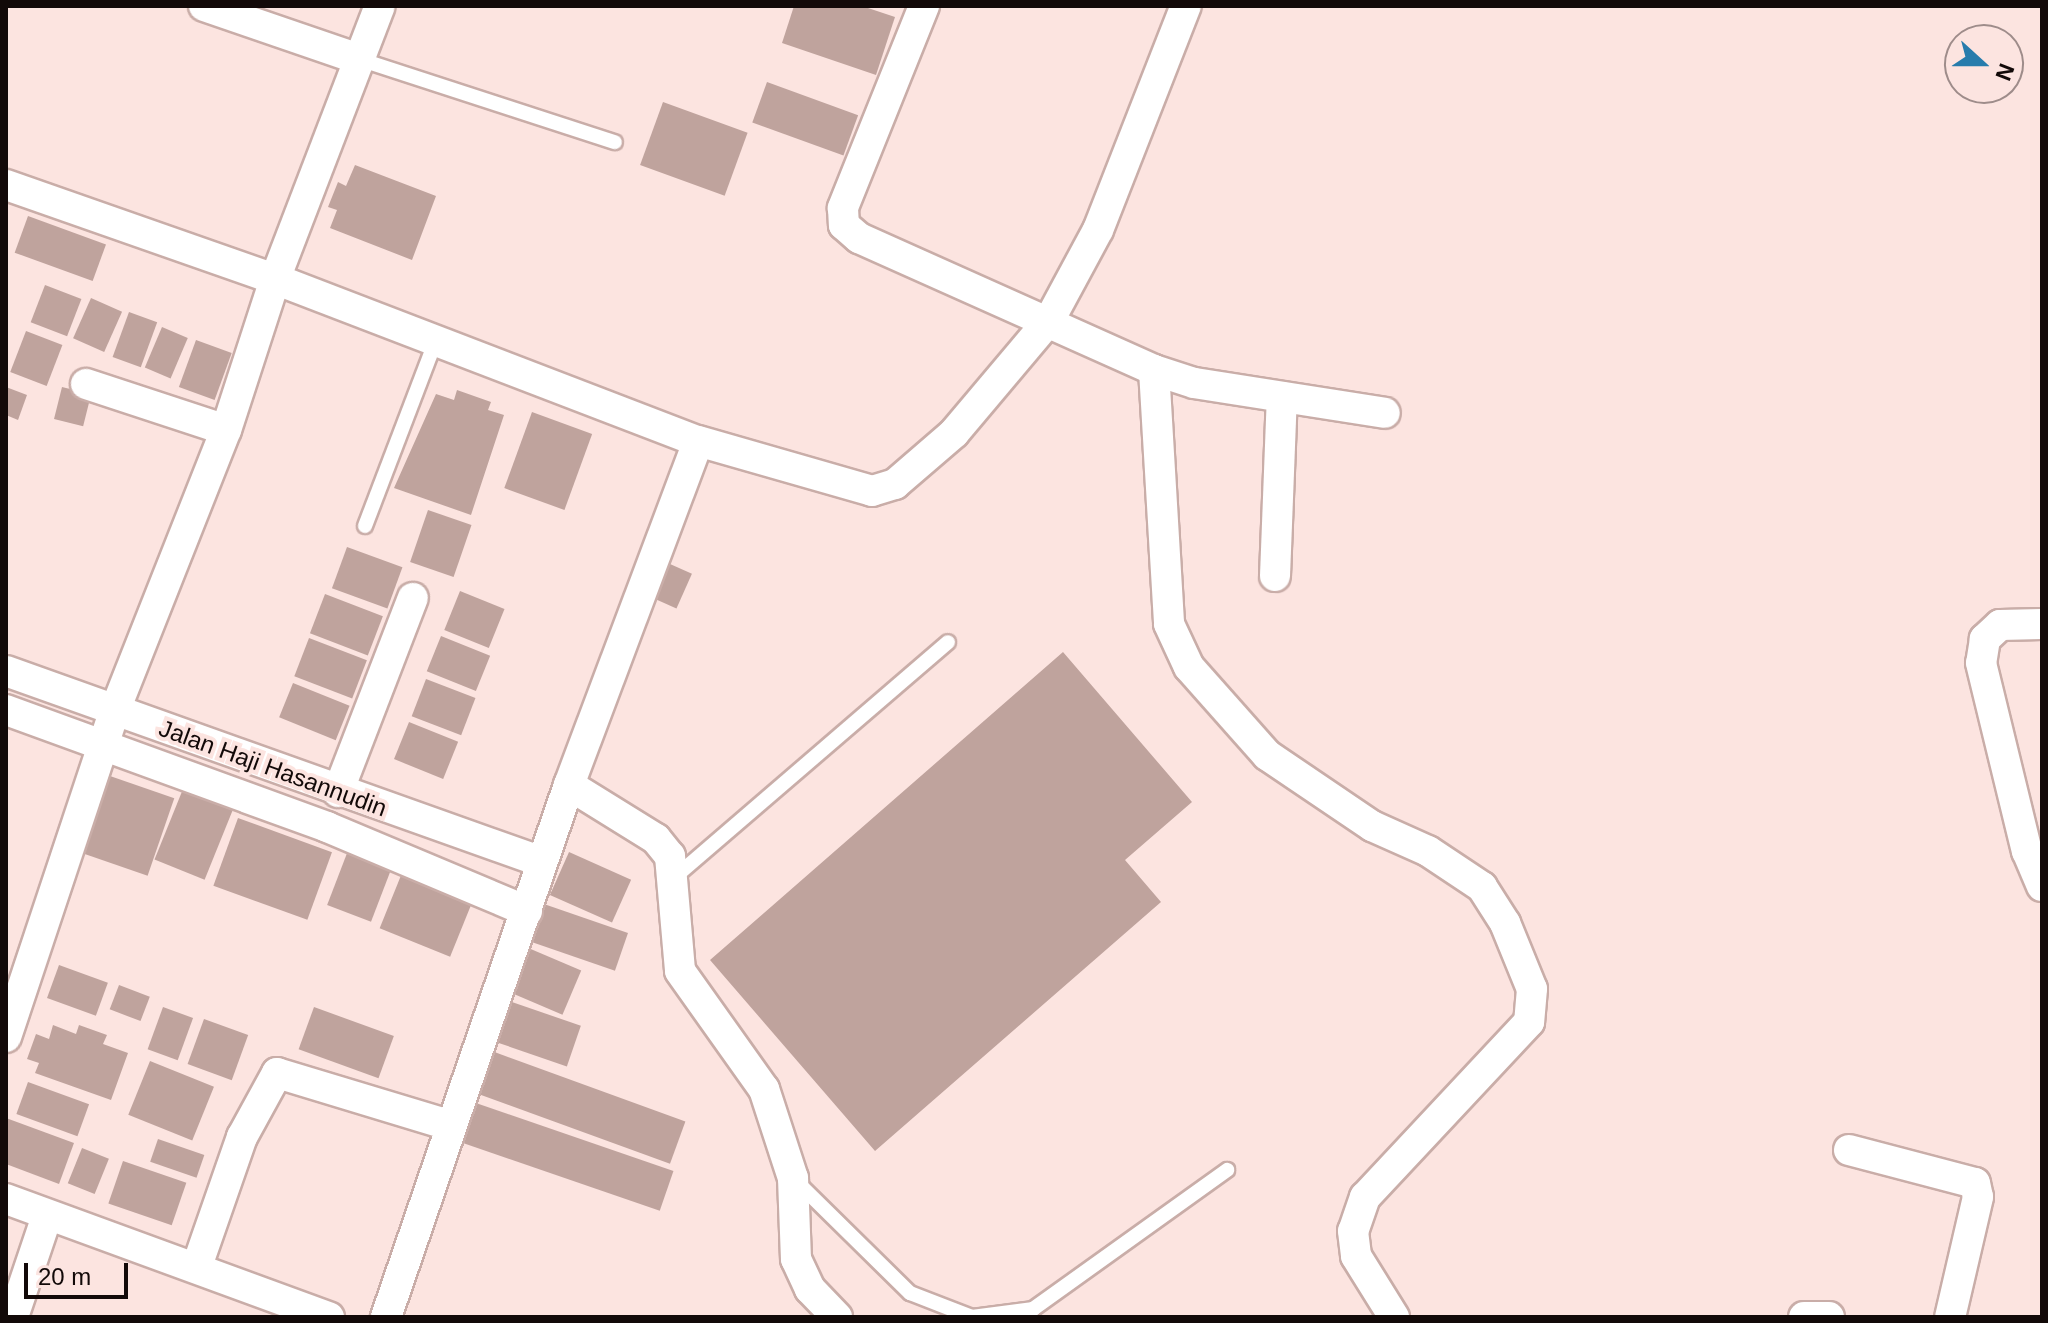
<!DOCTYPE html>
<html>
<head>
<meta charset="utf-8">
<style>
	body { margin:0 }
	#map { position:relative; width:2048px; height:1323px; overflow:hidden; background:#fce4e0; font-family:Arial,sans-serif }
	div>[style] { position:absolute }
	.building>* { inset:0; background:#bfa39d; transform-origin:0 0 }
	.roads { filter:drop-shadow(2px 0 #c9ada8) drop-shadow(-2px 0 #c9ada8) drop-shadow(0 2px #c9ada8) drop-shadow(0 -2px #c9ada8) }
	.lane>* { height:14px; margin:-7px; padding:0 7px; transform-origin:7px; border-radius:7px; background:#fff }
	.street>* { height:30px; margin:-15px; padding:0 15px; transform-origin:15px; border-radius:15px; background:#fff }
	span { translate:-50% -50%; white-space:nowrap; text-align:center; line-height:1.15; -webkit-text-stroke:8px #fce4e0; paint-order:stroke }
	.street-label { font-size:24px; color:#120908 }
	.frame { position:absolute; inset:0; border:8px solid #120908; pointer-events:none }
	.north { position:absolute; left:1944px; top:24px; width:80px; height:80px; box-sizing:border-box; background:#fce4e0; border:2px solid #9e8c8a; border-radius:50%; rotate:111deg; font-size:22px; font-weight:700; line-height:32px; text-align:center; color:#120908 }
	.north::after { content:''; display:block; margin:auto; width:28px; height:36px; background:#277cac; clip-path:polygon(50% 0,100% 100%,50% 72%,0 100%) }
	.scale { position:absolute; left:24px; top:1263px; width:104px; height:36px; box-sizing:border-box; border:4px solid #120908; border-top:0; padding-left:10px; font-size:24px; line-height:28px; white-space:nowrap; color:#120908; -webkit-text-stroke:6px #fce4e0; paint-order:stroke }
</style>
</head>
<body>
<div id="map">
	<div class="building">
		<i style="clip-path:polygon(794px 6px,862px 6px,895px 17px,876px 75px,782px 43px)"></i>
		<i style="left:767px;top:82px;width:97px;height:43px;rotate:20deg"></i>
		<i style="left:663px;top:102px;width:90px;height:67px;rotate:20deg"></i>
		<i style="clip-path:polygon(355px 165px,436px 196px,412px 260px,330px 228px,337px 210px,328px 207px,338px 182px,346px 186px)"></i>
		<i style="left:28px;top:216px;width:83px;height:39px;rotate:20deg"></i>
		<i style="left:45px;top:285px;width:39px;height:40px;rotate:21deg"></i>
		<i style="left:91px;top:298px;width:34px;height:44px;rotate:24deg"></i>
		<i style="left:129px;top:312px;width:30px;height:48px;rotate:20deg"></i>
		<i style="left:162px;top:327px;width:28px;height:44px;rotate:23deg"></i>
		<i style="left:26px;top:331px;width:39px;height:44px;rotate:21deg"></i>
		<i style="left:196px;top:340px;width:38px;height:50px;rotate:20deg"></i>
		<i style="clip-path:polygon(6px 387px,27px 395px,18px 420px,6px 415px)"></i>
		<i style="left:62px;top:387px;width:30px;height:33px;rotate:14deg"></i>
		<i style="clip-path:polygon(457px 390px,491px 402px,488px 410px,504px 415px,471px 515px,394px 488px,436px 394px,454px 400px)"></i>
		<i style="left:532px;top:412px;width:64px;height:81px;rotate:20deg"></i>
		<i style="left:428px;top:510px;width:46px;height:55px;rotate:19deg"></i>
		<i style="left:347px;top:547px;width:59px;height:44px;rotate:20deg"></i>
		<i style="left:670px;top:564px;width:24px;height:38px;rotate:24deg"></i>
		<i style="left:460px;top:591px;width:48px;height:42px;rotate:22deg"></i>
		<i style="left:325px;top:594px;width:62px;height:42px;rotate:21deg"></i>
		<i style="left:441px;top:636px;width:53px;height:38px;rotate:22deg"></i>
		<i style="left:309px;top:638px;width:62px;height:41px;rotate:21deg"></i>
		<i style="clip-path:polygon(1063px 652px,1192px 802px,1125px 860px,1161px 902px,875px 1151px,710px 960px)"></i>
		<i style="left:426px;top:679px;width:53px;height:40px;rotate:21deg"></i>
		<i style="left:293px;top:683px;width:61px;height:37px;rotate:22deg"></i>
		<i style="left:409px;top:722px;width:53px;height:40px;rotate:22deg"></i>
		<i style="left:110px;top:776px;width:68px;height:82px;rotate:19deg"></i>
		<i style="left:183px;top:789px;width:54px;height:76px;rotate:22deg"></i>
		<i style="left:238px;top:818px;width:100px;height:72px;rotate:20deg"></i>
		<i style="left:349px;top:848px;width:47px;height:61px;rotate:21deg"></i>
		<i style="left:569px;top:852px;width:68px;height:47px;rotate:24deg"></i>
		<i style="left:404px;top:868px;width:76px;height:65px;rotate:22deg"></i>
		<i style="left:541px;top:903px;width:92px;height:40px;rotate:19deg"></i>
		<i style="left:526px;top:947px;width:60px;height:48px;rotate:23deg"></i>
		<i style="left:59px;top:965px;width:52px;height:35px;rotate:20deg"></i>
		<i style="left:119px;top:985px;width:33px;height:26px;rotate:21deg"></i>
		<i style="left:509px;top:1001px;width:76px;height:43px;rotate:19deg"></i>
		<i style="left:163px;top:1007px;width:32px;height:45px;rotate:20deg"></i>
		<i style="left:314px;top:1007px;width:85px;height:45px;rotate:20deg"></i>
		<i style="left:204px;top:1019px;width:47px;height:48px;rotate:20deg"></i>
		<i style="clip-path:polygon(53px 1025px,76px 1034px,79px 1025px,107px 1035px,103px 1044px,128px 1053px,111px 1100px,35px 1073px,39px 1063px,27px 1059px,36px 1034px,49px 1039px)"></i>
		<i style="left:489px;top:1050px;width:209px;height:45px;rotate:20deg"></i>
		<i style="left:150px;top:1061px;width:69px;height:58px;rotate:22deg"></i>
		<i style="left:28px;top:1082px;width:65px;height:34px;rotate:20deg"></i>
		<i style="left:473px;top:1102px;width:212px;height:42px;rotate:19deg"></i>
		<i style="clip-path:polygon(6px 1118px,74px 1143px,59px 1184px,6px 1164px)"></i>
		<i style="left:158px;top:1139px;width:49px;height:24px;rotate:19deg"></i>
		<i style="left:82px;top:1148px;width:29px;height:38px;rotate:22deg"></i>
		<i style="left:123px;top:1161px;width:67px;height:45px;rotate:19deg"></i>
	</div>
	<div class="roads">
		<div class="lane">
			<i style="left:359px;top:59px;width:269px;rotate:18deg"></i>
			<i style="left:365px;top:526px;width:196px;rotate:-69.1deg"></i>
			<i style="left:675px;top:877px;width:360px;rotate:-40.7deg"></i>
			<i style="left:796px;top:1181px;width:160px;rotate:44.5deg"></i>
			<i style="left:910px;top:1293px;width:66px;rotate:21.2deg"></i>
			<i style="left:972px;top:1317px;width:62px;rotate:-7.5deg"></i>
			<i style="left:1033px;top:1309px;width:239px;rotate:-35.6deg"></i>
		</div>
		<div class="street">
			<i style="left:204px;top:6px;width:164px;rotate:18.9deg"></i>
			<i style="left:924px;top:6px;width:218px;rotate:111.9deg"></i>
			<i style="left:843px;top:208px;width:17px;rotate:87deg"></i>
			<i style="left:844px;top:225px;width:20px;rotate:41deg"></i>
			<i style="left:859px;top:238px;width:323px;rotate:24.1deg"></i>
			<i style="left:1154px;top:370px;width:42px;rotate:18deg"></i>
			<i style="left:1194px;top:383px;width:193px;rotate:8.9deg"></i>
			<i style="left:6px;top:185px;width:285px;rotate:19.3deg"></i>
			<i style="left:275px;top:279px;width:453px;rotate:21deg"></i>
			<i style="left:1154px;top:370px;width:254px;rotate:86.6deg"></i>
			<i style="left:1169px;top:624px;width:47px;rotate:65.1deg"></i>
			<i style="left:1189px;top:667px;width:118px;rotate:48.4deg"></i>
			<i style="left:1267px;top:755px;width:127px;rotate:34.1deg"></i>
			<i style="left:1372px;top:826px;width:61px;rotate:24.1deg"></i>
			<i style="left:1428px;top:851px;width:65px;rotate:33.7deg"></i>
			<i style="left:1482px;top:887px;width:43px;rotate:57.4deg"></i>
			<i style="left:1505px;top:923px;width:71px;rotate:67.8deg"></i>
			<i style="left:1532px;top:989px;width:33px;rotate:95deg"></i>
			<i style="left:1529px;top:1022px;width:240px;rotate:133.1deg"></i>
			<i style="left:1365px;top:1197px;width:36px;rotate:109deg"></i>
			<i style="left:1353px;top:1231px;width:25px;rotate:83deg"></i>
			<i style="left:1356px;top:1256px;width:72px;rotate:58.1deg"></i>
			<i style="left:86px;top:384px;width:147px;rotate:18.2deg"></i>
			<i style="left:1275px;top:576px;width:179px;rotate:-87.8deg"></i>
			<i style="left:2042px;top:624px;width:42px;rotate:178.6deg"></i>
			<i style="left:2000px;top:625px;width:21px;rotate:137deg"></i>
			<i style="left:1985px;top:639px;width:24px;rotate:99deg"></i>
			<i style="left:1981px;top:663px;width:194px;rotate:76.3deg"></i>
			<i style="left:2027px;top:851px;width:38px;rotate:67deg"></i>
			<i style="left:6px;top:671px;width:569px;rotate:19.61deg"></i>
			<i style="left:6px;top:710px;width:342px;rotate:20deg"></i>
			<i style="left:327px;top:827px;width:217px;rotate:22.8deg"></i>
			<i style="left:569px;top:785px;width:102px;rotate:31.8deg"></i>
			<i style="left:656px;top:839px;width:22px;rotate:51deg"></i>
			<i style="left:670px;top:856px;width:115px;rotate:85deg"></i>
			<i style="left:680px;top:971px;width:145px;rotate:54.6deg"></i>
			<i style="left:764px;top:1089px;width:94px;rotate:72deg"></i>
			<i style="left:793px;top:1178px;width:81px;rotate:87.9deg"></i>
			<i style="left:796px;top:1259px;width:33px;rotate:65deg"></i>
			<i style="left:810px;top:1289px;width:39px;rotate:46deg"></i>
			<i style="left:338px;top:792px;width:208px;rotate:-68.9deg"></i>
			<i style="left:6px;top:1037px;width:345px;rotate:-71.6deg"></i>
			<i style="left:115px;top:710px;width:301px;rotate:-68.4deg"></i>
			<i style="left:226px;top:430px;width:159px;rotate:-72deg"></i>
			<i style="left:275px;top:279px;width:292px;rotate:-69deg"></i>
			<i style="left:1849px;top:1150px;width:130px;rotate:14.7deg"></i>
			<i style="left:1975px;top:1183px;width:14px;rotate:78deg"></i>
			<i style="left:1978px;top:1197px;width:123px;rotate:103.1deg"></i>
			<i style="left:6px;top:1199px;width:344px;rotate:20.1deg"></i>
			<i style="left:197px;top:1266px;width:137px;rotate:-70.8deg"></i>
			<i style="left:242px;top:1137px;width:73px;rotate:-61.3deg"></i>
			<i style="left:277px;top:1073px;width:180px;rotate:16.8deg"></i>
			<i style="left:13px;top:1317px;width:107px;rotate:-71.4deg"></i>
			<i style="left:386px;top:1317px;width:563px;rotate:-71.02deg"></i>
			<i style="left:569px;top:785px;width:367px;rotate:-69.4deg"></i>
			<i style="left:698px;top:441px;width:181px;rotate:16deg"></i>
			<i style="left:872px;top:491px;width:24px;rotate:-17deg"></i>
			<i style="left:895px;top:484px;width:78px;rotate:-40.8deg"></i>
			<i style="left:954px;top:433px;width:149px;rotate:-49.9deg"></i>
			<i style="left:1050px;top:319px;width:101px;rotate:-61.7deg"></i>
			<i style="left:1098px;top:230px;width:241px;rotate:-68.6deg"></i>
			<i style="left:1804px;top:1317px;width:25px"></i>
		</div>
	</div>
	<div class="street-label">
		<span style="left:273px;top:768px;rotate:20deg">Jalan Haji Hasannudin</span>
	</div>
	<div class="frame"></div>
	<div class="north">N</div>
	<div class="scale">20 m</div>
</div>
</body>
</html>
